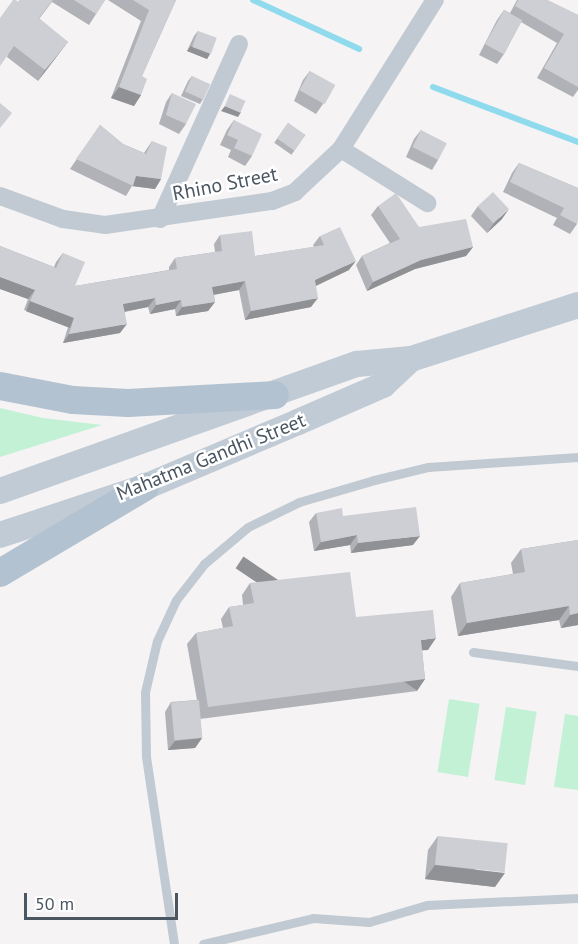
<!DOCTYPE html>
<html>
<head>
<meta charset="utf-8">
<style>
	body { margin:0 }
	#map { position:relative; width:578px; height:944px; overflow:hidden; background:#f5f3f3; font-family:"PT Sans",sans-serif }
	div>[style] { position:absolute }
	.green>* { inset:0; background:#c3f1d5; transform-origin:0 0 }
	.stream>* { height:6px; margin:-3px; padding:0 3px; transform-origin:3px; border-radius:3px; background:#90daee }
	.lane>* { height:9px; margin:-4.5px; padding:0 4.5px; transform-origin:4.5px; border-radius:4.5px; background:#c1cad2 }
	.street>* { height:18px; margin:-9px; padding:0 9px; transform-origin:9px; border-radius:9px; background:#c1cad2 }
	.secondary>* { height:26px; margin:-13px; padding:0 13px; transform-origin:13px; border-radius:13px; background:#c1cbd6 }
	.primary>* { height:28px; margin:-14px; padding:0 14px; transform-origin:14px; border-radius:14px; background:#b3c2d1 }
	.wall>* { inset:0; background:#b0b2b7; transform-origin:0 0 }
	.shaded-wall>* { inset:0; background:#909195; transform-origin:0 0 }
	.building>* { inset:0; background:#cdcfd5; transform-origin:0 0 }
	span { translate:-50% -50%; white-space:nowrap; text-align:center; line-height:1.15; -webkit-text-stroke:5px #fff; paint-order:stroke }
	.street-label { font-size:20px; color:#4a5661 }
	.scale { position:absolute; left:24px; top:893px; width:154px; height:27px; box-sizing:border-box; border:3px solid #4a5661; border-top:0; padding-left:8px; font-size:18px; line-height:21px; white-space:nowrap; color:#4a5661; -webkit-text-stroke:4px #fff; paint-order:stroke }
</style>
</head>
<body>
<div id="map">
	<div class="green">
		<i style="clip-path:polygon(0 408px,43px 418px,102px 425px,0 457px)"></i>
		<i style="left:449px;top:699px;width:31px;height:74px;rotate:9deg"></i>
		<i style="left:506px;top:707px;width:31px;height:74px;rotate:9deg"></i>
		<i style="clip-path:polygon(565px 714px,578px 716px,578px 790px,554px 787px)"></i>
	</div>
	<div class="stream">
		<i style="left:253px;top:0;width:117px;rotate:24.8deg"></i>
		<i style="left:433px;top:87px;width:155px;rotate:20.8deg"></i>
	</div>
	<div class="lane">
		<i style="left:473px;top:652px;width:106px;rotate:7.6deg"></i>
		<i style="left:174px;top:944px;width:190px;rotate:-98.5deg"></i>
		<i style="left:146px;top:756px;width:64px;rotate:-90.9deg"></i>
		<i style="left:145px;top:692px;width:52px;rotate:-76.8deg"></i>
		<i style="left:157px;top:641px;width:45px;rotate:-65.1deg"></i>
		<i style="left:176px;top:600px;width:46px;rotate:-52.1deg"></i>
		<i style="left:204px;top:564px;width:57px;rotate:-40.1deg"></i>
		<i style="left:248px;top:527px;width:57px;rotate:-26.1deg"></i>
		<i style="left:299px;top:502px;width:78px;rotate:-16.3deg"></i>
		<i style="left:374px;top:480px;width:56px;rotate:-13.5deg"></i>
		<i style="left:428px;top:467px;width:150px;rotate:-3.8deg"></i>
		<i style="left:203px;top:944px;width:113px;rotate:-13.3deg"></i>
		<i style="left:313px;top:918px;width:56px;rotate:4.1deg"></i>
		<i style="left:369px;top:922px;width:60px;rotate:-16.3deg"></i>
		<i style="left:427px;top:905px;width:151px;rotate:-2.7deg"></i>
	</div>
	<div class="street">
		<i style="left:341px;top:149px;width:102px;rotate:32.1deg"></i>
		<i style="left:0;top:196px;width:67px;rotate:20.1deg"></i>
		<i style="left:63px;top:219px;width:42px;rotate:8.1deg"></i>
		<i style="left:105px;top:225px;width:169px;rotate:-8.2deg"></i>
		<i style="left:272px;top:201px;width:25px;rotate:-21deg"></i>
		<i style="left:295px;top:192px;width:63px;rotate:-43.1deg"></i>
		<i style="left:341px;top:149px;width:176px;rotate:-57.8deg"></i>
		<i style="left:160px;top:219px;width:192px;rotate:-65.7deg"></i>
	</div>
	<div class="secondary">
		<i style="left:0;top:491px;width:379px;rotate:-19.6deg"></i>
		<i style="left:357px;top:364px;width:54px;rotate:-5.3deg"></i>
		<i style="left:411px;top:359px;width:176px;rotate:-17.9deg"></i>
		<i style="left:0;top:535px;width:153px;rotate:-18.3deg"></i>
		<i style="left:145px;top:487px;width:166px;rotate:-23deg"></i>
		<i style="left:298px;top:422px;width:93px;rotate:-23.5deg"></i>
		<i style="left:383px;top:385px;width:38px;rotate:-43deg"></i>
	</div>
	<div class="primary">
		<i style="left:0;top:386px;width:74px;rotate:10.9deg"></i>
		<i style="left:73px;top:400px;width:55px;rotate:3.1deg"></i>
		<i style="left:128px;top:403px;width:147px;rotate:-3.1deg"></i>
		<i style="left:0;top:573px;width:169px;rotate:-30.7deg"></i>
	</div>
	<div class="wall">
		<i style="clip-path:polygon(20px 0,105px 0,89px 25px,52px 2px,39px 19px,68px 42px,38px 81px,7px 57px,18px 2px)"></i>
		<i style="clip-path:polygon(108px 0,176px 0,142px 76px,141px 95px,134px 106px,111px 98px,141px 21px)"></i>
		<i style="clip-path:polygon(517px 0,547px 0,578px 15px,578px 90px,573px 97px,537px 78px,557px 43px,521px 22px,504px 54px,497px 64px,479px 55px,497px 20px,504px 10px,510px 13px)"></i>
		<i style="clip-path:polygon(198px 31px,210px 54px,207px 59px,187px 51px,194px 36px)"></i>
		<i style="clip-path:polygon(310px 71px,323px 104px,316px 114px,294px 101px,303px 80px)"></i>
		<i style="clip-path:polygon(192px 76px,203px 99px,200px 104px,181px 96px,188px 81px)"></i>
		<i style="clip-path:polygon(172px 93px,186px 124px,179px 134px,159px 124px,166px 102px)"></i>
		<i style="clip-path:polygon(234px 120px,252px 156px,245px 166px,228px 157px,231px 150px,220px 145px,227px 130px)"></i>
		<i style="left:288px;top:123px;width:21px;height:24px;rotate:35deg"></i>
		<i style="clip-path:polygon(100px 125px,123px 144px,144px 153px,152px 141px,161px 179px,155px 189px,132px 186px,126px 196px,70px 169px)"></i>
		<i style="clip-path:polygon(421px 130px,438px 160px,432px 170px,406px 157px,414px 139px)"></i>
		<i style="clip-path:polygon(519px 163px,578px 188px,577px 224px,570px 234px,553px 225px,557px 218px,503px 192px,512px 173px)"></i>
		<i style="clip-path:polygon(378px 206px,419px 227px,473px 247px,466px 256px,415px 269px,367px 291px,356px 265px,362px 256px,390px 243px,371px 215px)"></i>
		<i style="clip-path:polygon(478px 206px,502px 219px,487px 233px,471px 216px)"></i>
		<i style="clip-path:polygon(220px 235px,255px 256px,314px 247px,313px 245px,320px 236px,349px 270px,316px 286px,311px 307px,245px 320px,239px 290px,214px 295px,215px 302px,208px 311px,176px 316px,175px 309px,150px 314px,148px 307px,125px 312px,120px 333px,63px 343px,68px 327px,24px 310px,28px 299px,0 289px,0 246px,54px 267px,56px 262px,63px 253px,75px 286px,169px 270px,169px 267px,175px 258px,215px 252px,214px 244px)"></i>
		<i style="clip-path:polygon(316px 513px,343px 516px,413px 545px,351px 553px,350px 545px,314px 551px,309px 522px)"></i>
		<i style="clip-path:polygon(578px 540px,578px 625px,561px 628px,559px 620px,458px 636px,451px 597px,460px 583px,513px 574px,511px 563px,521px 549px)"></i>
		<i style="clip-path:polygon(250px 583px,356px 617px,428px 650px,422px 650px,425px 679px,417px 691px,200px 719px,202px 738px,195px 748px,168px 750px,165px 712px,171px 702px,197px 700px,187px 644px,196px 633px,223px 628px,221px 619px,229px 607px,243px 605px,242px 595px)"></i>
		<i style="clip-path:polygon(438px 836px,495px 887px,425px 879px,428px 850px)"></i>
	</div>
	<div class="shaded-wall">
		<i style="clip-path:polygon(68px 42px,60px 52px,38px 81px,45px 70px)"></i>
		<i style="clip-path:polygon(191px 46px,210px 54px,207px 59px,187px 51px)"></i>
		<i style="clip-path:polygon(119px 87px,141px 95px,134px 106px,111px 98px)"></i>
		<i style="clip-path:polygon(225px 106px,241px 112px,238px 117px,221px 111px)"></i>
		<i style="clip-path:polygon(136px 176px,161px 179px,155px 189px,132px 186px)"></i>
		<i style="clip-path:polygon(509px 209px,502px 219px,487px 233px,494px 223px)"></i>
		<i style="clip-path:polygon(473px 247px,466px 256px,415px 269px,367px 291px,373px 282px,421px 260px)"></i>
		<i style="clip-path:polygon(356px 261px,349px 270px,309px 289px,315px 280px)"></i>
		<i style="clip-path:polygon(0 277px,35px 290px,28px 299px,0 289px)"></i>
		<i style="clip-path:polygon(245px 281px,239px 290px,206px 296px,212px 287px)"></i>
		<i style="clip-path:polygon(155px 298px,148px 307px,117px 313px,123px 304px)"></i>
		<i style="clip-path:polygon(318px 298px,311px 307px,245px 320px,251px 311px)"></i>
		<i style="clip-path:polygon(181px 300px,175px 309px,150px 314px,156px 305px)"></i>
		<i style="left:30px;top:301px;width:47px;height:11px;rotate:21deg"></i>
		<i style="clip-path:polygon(215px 302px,208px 311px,176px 316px,182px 307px)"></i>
		<i style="clip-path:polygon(127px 324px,120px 333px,63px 343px,69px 334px)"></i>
		<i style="clip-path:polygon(357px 535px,350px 545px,314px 551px,321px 542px)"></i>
		<i style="clip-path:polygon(420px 536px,413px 545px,351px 553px,358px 543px)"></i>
		<i style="clip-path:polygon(569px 606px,559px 620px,458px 636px,467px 623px)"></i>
		<i style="clip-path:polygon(578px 613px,578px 625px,561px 628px,570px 615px)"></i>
		<i style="clip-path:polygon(436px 638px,428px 650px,413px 651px,421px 640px)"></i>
		<i style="left:425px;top:679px;width:14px;height:219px;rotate:124deg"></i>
		<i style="clip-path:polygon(202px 738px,195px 748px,168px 750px,175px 741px)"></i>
		<i style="clip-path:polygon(435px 865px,505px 873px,495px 887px,425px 879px)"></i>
	</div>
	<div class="building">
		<i style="clip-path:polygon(13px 0,16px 0,18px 2px,20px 0,53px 0,39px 18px,68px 42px,45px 70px,14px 46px,0 66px,0 18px)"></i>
		<i style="clip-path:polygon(74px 0,105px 0,96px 14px)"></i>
		<i style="clip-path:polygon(133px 0,176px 0,142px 76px,147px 79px,141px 95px,119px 87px,149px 10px)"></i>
		<i style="clip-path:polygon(518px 0,547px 0,578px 15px,578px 87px,544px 68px,564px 34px,515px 6px)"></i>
		<i style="left:504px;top:10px;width:21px;height:39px;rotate:29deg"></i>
		<i style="left:198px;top:31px;width:20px;height:17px;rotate:20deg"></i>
		<i style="left:310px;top:71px;width:29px;height:22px;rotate:29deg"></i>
		<i style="left:192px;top:76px;width:20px;height:17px;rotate:24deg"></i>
		<i style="clip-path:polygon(172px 93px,196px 104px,186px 124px,166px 115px)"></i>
		<i style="left:230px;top:94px;width:17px;height:13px;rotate:24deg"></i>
		<i style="clip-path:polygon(0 103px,12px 113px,0 128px)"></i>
		<i style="clip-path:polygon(234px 120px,262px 134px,252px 156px,234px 148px,238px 140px,227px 135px)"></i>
		<i style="left:288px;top:123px;width:21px;height:19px;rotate:35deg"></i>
		<i style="clip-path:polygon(100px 125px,123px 144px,146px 154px,152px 141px,167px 147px,161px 179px,136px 176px,133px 186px,76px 159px)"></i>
		<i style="left:421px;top:130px;width:29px;height:19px;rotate:27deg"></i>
		<i style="clip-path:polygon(519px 163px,578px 188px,578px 221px,577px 224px,560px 215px,564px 208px,510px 182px)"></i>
		<i style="left:493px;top:192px;width:23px;height:21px;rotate:47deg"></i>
		<i style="clip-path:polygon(396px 193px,419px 227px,466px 219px,473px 247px,421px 260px,373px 282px,362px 256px,400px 239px,378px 206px)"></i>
		<i style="clip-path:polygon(340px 227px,356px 261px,315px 280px,318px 298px,251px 311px,245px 281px,212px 287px,215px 302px,182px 307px,181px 300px,156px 305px,155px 298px,123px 304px,127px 324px,69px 334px,74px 318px,30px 301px,35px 290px,0 277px,0 246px,56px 268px,63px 253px,85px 262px,75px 286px,177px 269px,175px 258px,222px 251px,220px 235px,252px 231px,255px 256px,324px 245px,320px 236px)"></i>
		<i style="clip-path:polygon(416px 507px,420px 536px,358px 543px,357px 535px,321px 542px,316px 513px,342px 508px,343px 516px)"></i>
		<i style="clip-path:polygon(578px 540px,578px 613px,570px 615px,569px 606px,467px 623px,460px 583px,525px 572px,521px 549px)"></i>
		<i style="clip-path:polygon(350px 572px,356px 617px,433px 610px,436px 638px,421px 640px,425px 679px,208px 707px,196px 633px,233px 626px,229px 607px,254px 603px,250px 583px)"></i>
		<i style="left:199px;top:700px;width:38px;height:28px;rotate:85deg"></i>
		<i style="left:438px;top:836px;width:70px;height:29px;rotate:6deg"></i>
	</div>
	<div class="street-label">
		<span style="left:225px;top:184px;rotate:-11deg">Rhino Street</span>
		<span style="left:211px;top:457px;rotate:-22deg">Mahatma Gandhi Street</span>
	</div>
	<div class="scale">50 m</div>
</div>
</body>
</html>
